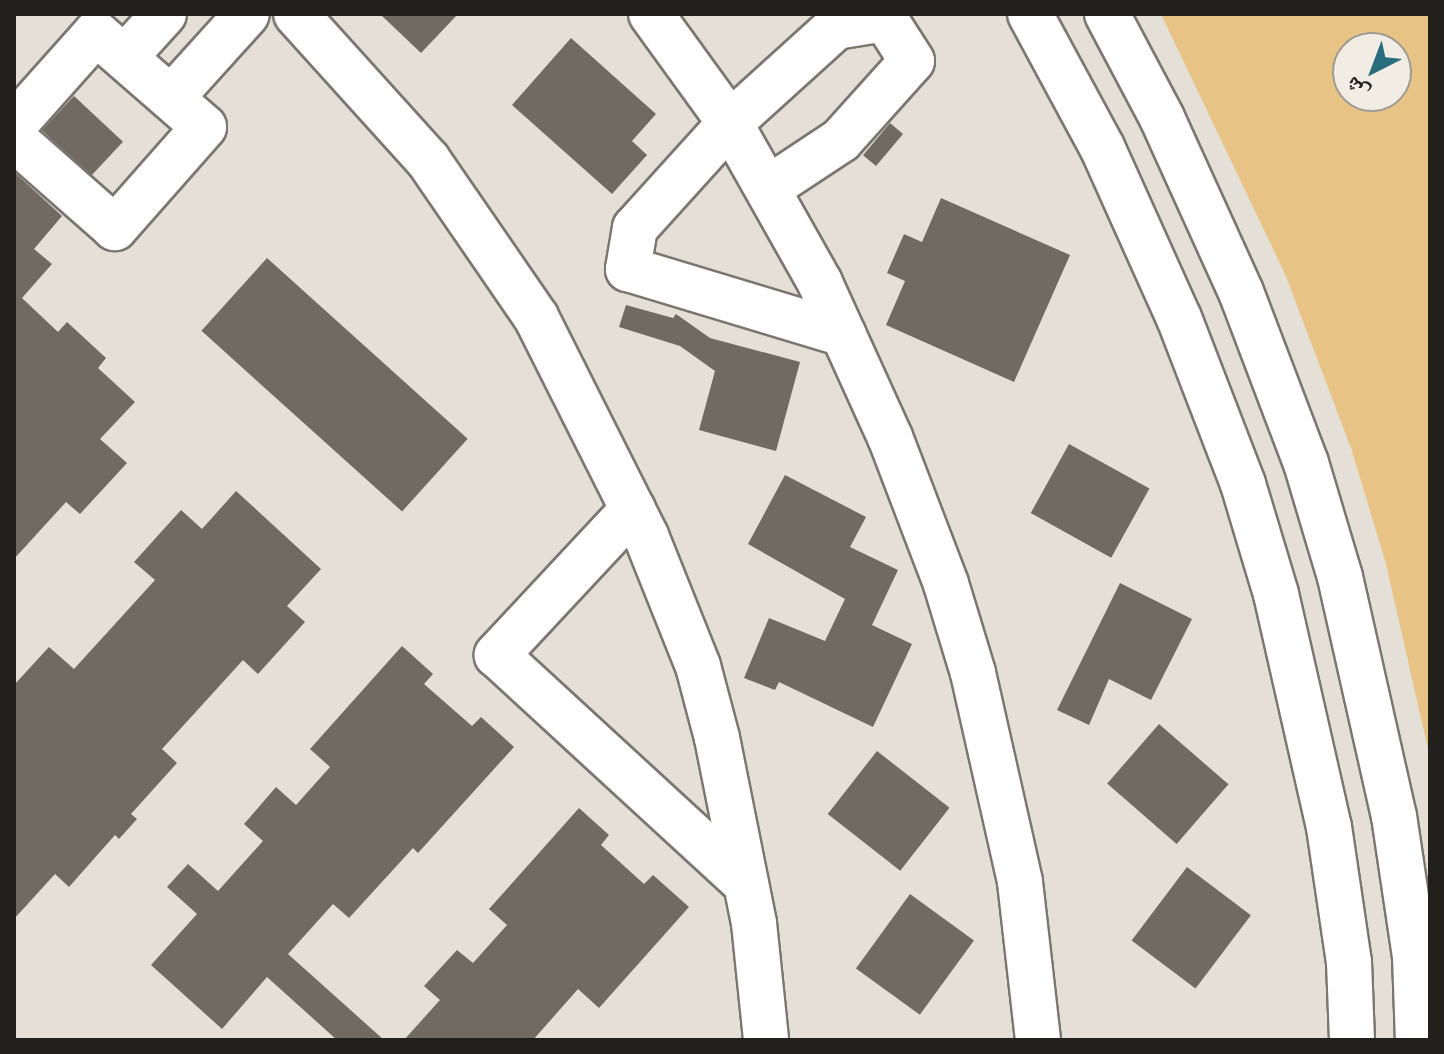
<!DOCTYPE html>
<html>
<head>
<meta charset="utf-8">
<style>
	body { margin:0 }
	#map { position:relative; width:1444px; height:1054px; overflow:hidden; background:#e4dfd7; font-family:"DM Sans","Noto Naskh Arabic",sans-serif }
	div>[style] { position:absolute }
	.green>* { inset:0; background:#e7c485 }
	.building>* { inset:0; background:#6f6b63; transform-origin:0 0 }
	.roads { filter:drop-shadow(2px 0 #7b766f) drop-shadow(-2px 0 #7b766f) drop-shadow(0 2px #7b766f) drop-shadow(0 -2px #7b766f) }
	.minor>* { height:44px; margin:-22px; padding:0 22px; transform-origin:22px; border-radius:22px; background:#fff }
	span { translate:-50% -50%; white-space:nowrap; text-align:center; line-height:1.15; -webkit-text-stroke:6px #f2ede4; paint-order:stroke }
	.frame { position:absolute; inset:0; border:16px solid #22201d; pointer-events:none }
	.north { position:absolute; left:1332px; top:32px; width:80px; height:80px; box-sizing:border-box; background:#f2ede4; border:2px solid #9f9b94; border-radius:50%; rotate:222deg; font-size:22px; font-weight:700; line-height:32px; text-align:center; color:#22201d }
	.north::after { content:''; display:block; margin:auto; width:28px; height:36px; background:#286c7d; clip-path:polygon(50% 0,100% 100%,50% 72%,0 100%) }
</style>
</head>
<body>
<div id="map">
	<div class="green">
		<i style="clip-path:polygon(evenodd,1161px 14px,1430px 14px,1430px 758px,1386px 564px,1351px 448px,1285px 274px,1161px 14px,1348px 48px,1396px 48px,1396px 96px,1348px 96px,1348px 48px)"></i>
	</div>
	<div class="building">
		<i style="clip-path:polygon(380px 14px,458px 14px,421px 53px)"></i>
		<i style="clip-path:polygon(571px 38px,656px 114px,632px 141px,647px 155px,612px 194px,512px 105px)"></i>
		<i style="left:74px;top:96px;width:67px;height:47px;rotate:43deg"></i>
		<i style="left:890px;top:123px;width:17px;height:42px;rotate:40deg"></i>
		<i style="clip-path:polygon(14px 172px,62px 216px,34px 249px,52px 264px,22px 298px,58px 332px,67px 322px,106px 358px,98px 368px,135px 402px,100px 439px,127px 463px,80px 514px,66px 502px,14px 559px)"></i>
		<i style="clip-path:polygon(941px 198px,1070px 255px,1014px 382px,886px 325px,905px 281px,887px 273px,904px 234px,922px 242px)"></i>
		<i style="left:267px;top:258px;width:270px;height:98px;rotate:42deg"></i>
		<i style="clip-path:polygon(626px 305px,673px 318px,676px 314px,710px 338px,800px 362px,776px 451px,699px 430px,715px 371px,680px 346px,619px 327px)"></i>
		<i style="left:1069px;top:444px;width:92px;height:79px;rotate:29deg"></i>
		<i style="clip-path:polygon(785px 475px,866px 517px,850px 547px,898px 570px,872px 625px,912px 644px,873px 727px,779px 682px,775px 690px,744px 678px,769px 618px,825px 641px,845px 599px,748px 544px)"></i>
		<i style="clip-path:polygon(236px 491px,321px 569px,287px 606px,305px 622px,258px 674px,243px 660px,162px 749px,177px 763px,131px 814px,137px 819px,119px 839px,115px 835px,69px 887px,55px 874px,14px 919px,14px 685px,49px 647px,74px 669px,155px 580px,134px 562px,181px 510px,202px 529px)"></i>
		<i style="clip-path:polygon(1120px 583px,1192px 619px,1151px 700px,1109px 679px,1089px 725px,1057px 710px)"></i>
		<i style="clip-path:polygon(402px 646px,433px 674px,424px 684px,472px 726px,481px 717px,514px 747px,418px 853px,413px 848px,349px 918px,333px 904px,288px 954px,384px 1040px,337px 1040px,267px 977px,222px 1029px,151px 965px,197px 914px,167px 887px,188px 864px,218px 891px,263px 841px,244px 824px,276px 787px,296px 805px,330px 767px,310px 749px)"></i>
		<i style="left:1159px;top:724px;width:92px;height:79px;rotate:41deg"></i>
		<i style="left:877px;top:751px;width:92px;height:80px;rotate:38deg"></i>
		<i style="clip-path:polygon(579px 808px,609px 835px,601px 845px,644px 884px,653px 875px,689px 907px,599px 1008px,578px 989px,533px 1040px,404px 1040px,440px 1000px,424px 986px,457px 950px,473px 963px,507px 925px,489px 909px)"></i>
		<i style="left:1187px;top:867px;width:80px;height:92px;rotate:37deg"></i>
		<i style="left:910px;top:894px;width:79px;height:92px;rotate:36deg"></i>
	</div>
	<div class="roads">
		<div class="minor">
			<i style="left:296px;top:14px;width:197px;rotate:47.9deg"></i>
			<i style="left:428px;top:160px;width:191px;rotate:55.5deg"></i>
			<i style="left:536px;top:317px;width:245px;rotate:63.3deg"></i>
			<i style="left:646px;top:536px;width:140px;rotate:68.2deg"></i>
			<i style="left:698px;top:666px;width:74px;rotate:75.2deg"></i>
			<i style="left:717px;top:738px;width:189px;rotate:78.7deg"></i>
			<i style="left:754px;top:923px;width:118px;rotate:84.1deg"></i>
			<i style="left:651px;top:14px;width:135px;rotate:54.1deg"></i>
			<i style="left:730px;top:123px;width:184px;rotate:60.6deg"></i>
			<i style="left:820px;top:283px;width:169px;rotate:65.6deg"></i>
			<i style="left:890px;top:437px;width:157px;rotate:69.1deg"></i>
			<i style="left:946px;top:584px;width:93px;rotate:73.1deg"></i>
			<i style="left:973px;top:673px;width:214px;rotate:77.3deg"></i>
			<i style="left:1020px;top:882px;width:159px;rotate:83.5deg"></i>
			<i style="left:1030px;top:14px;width:151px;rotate:61.6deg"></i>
			<i style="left:1102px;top:147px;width:188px;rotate:65.8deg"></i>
			<i style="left:1179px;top:318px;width:178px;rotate:68.9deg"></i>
			<i style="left:1243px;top:484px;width:115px;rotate:73.3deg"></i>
			<i style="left:1276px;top:594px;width:239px;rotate:77.2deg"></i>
			<i style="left:1329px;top:827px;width:136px;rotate:81.6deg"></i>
			<i style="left:1349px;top:962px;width:78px;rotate:87.8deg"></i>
			<i style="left:1107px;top:14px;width:118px;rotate:62.1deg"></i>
			<i style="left:1162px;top:118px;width:191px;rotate:65.6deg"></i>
			<i style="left:1241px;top:292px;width:183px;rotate:69.2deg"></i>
			<i style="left:1306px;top:463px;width:119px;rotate:73.4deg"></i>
			<i style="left:1340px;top:577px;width:245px;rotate:77.3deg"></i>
			<i style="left:1394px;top:816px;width:142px;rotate:81.5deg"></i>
			<i style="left:1415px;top:956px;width:84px;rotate:88deg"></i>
			<i style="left:125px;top:57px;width:58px;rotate:-47.8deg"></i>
			<i style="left:171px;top:98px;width:113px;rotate:-47.9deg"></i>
			<i style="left:14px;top:125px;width:123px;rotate:-48.3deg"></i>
			<i style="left:96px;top:33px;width:143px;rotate:41deg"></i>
			<i style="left:204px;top:127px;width:135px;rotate:131.4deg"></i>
			<i style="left:115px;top:228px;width:135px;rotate:-138.6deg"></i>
			<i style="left:770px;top:187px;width:85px;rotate:-33.5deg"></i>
			<i style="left:841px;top:140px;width:106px;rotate:-48.1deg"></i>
			<i style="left:912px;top:61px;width:50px;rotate:-122.7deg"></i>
			<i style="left:885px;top:19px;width:50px;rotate:170.7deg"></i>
			<i style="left:836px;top:27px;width:143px;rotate:137.8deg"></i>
			<i style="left:730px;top:123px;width:142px;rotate:132.1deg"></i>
			<i style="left:635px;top:228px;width:42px;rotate:99.7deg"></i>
			<i style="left:628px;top:269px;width:225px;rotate:16.8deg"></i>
			<i style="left:633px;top:509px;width:200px;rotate:133deg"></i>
			<i style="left:497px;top:655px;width:338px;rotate:42.6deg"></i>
		</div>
	</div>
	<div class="frame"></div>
	<div class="north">ش</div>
</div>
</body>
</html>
